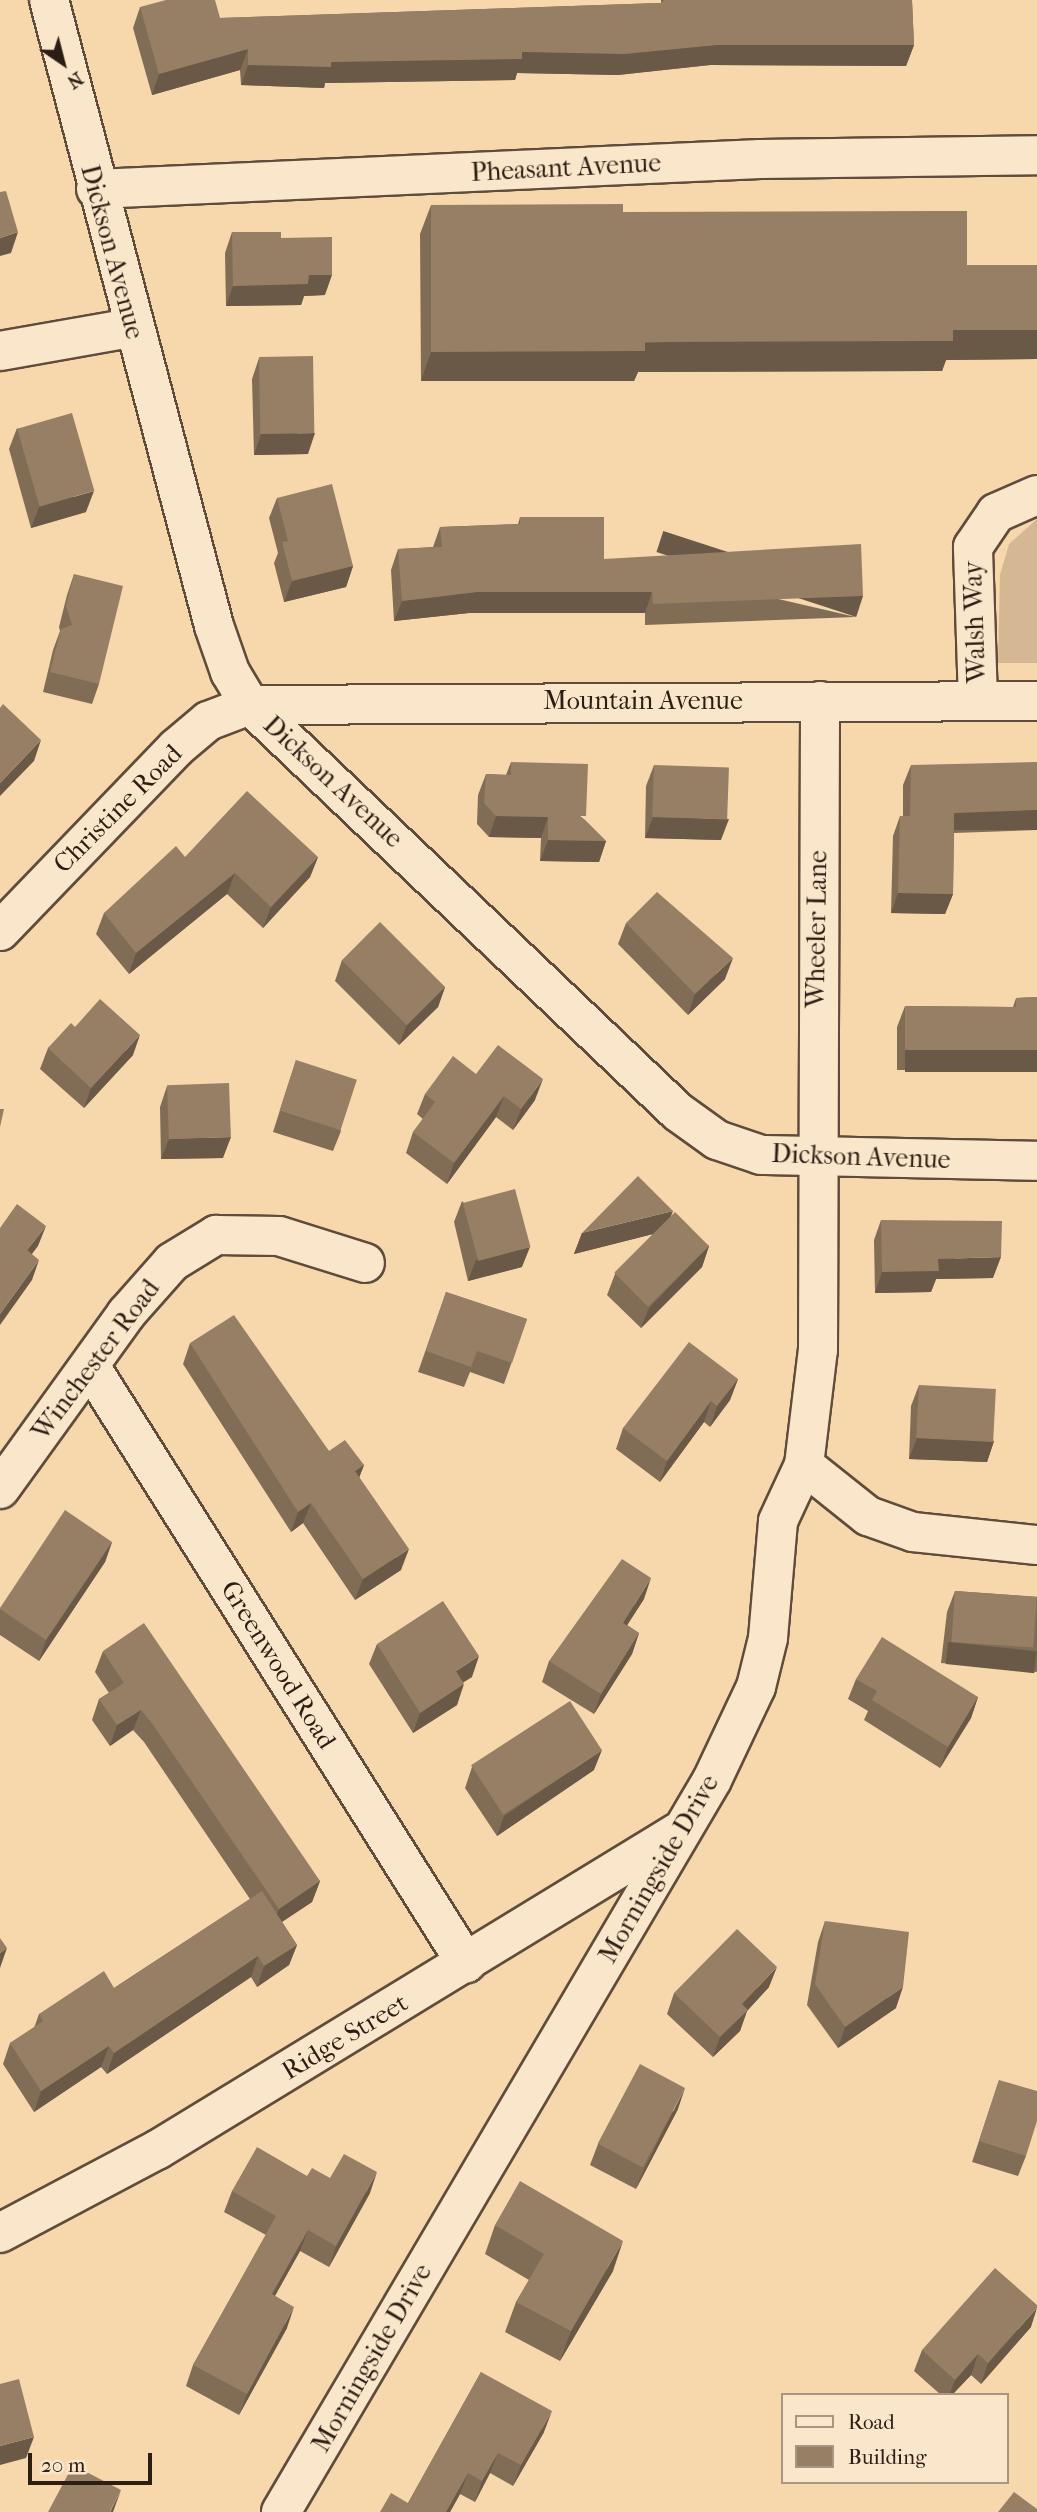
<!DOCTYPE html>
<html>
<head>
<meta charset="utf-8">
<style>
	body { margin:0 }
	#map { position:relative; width:1037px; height:2512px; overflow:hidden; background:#f7d8ad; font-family:"IM FELL French Canon",serif }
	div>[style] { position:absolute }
	.green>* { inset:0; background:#d5b893 }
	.roads { filter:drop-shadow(2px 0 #604c3b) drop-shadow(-2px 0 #604c3b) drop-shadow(0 2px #604c3b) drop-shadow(0 -2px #604c3b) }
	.minor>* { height:38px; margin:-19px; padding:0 19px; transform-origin:19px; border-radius:19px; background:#fae6ca }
	.wall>* { inset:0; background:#816d56 }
	.shaded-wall>* { inset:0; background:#695946; transform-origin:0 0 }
	.building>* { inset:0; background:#967f64; transform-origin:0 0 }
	span { translate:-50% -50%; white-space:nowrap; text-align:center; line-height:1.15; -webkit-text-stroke:6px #fae6ca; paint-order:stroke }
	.street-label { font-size:26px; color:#2d1e15 }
	.legend { position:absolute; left:781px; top:2393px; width:228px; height:91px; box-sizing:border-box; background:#fae6ca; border:2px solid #a89682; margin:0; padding:9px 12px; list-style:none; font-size:21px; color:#2d1e15 }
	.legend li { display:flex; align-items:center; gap:14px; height:35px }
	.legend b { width:35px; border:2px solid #a89682 }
	.north { position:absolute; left:28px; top:28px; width:70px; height:70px; -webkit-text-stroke:5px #fae6ca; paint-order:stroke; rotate:145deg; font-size:19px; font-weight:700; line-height:28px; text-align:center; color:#2d1e15 }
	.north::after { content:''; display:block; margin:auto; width:24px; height:32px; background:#2d1e15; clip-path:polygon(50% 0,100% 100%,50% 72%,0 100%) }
	.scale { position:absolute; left:28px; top:2453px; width:124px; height:32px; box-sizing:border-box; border:4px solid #2d1e15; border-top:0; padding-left:9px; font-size:21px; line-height:24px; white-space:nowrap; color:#2d1e15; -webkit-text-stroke:5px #fae6ca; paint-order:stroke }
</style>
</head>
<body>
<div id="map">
	<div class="green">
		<i style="clip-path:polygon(1037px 519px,1037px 663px,998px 663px,1000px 575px,1009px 544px)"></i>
	</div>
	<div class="roads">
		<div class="minor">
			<i style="left:49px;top:0;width:647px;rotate:75.23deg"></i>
			<i style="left:214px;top:626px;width:49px;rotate:70.8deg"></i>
			<i style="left:230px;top:672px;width:39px;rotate:59deg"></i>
			<i style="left:250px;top:705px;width:591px;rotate:43.56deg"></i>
			<i style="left:678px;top:1112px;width:48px;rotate:35.7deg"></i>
			<i style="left:717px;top:1140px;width:46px;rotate:18.8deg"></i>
			<i style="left:761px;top:1155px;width:276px;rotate:1.2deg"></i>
			<i style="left:96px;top:189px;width:665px;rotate:-2.59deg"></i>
			<i style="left:760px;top:159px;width:277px;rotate:-0.8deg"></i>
			<i style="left:0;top:351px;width:133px;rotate:-10deg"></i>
			<i style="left:978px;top:700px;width:153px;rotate:-91.9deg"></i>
			<i style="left:973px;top:547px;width:41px;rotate:-55.9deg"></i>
			<i style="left:996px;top:513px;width:45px;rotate:-23.7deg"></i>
			<i style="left:0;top:931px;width:254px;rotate:-46.1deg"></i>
			<i style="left:176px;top:748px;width:42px;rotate:-40.2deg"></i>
			<i style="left:208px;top:721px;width:45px;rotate:-20.9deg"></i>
			<i style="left:250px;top:705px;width:787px;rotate:-0.29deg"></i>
			<i style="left:90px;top:1366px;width:706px;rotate:57.8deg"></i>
			<i style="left:804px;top:1465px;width:82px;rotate:38.6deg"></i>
			<i style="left:868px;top:1516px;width:48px;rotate:19.6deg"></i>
			<i style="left:913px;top:1532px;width:125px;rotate:6deg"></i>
			<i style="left:0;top:1489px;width:216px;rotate:-54.2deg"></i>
			<i style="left:126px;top:1314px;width:69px;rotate:-48.5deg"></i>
			<i style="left:172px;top:1262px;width:52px;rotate:-31.5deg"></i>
			<i style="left:216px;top:1235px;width:63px;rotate:0.9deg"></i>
			<i style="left:279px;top:1236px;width:90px;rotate:17.4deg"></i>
			<i style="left:0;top:2233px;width:178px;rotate:-27.9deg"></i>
			<i style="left:157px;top:2150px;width:610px;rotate:-31.4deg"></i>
			<i style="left:281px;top:2512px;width:849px;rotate:-59.51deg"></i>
			<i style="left:712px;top:1780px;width:103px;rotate:-64.7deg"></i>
			<i style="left:756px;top:1687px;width:50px;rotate:-76.2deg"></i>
			<i style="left:768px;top:1638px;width:117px;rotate:-85.1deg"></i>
			<i style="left:778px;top:1521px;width:62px;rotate:-65.1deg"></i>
			<i style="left:804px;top:1465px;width:116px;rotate:-83.1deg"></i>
			<i style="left:818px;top:1350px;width:649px;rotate:-89.82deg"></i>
		</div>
	</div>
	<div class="wall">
		<i style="clip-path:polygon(661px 0,912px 0,914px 45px,906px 66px,710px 65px,618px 75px,517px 73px,515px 80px,325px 83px,324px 88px,241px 85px,240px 70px,152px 95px,133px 28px,140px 7px,220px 18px,661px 3px)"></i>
		<i style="clip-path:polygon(431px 205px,623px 212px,967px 265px,1037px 265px,1037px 359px,946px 360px,942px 371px,638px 372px,634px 381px,421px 381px,420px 234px)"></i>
		<i style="clip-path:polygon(232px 232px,281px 238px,325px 295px,304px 296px,301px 305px,226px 306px,225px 253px)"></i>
		<i style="clip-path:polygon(259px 358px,308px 454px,254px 455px,252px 379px)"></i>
		<i style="clip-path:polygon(17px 428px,86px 512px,31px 528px,9px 449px)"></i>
		<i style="clip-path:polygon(277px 498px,353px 566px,346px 587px,284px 602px,274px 563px,278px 553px,269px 518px)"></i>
		<i style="clip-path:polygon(520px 517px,604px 559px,856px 617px,645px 625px,645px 613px,469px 613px,394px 621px,391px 570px,398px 549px,433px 547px,440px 527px,518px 524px)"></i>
		<i style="clip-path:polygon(74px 574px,99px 684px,92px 704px,43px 692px,53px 650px,60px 631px,59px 627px,67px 595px)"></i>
		<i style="clip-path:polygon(511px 762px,585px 820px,606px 841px,599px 862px,540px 861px,541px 838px,489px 837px,477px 824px,478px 795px,486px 774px,506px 775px)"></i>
		<i style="clip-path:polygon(654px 765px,721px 840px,645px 838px,646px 786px)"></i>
		<i style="clip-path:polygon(911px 765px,1037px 830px,954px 833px,953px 894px,945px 914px,891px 913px,893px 836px,900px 816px,903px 816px,903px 785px)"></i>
		<i style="clip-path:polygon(185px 857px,318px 857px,310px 877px,263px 928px,227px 894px,129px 974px,96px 934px,104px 913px)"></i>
		<i style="clip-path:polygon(626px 923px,725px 979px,688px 1015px,618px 944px)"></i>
		<i style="clip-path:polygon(342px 960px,445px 987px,438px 1007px,399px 1045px,335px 981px)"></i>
		<i style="clip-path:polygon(1037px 997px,1037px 1070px,897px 1070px,897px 1027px,905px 1006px,1013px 1007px,1016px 998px)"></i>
		<i style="clip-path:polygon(75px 1027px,133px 1055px,84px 1108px,40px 1069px,48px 1048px)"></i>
		<i style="clip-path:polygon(296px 1060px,341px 1131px,333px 1151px,273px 1132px)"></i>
		<i style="clip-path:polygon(476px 1074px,535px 1100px,513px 1130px,496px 1117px,447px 1184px,406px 1153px,413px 1132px,423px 1119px,417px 1114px,425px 1094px)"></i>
		<i style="clip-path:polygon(167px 1086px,223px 1158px,161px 1159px,160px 1107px)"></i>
		<i style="clip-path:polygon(462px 1201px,522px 1267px,468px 1281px,454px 1222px)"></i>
		<i style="clip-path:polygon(671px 1217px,709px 1246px,702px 1267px,641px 1328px,607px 1295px,615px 1274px,653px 1234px,574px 1254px,582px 1233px)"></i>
		<i style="clip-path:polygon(881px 1220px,993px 1278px,936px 1279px,931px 1292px,875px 1293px,874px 1240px)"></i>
		<i style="clip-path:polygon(446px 1292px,527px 1319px,504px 1384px,470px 1372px,464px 1387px,418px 1372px)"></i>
		<i style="clip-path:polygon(190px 1343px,329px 1451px,364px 1465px,359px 1477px,401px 1570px,355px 1600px,303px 1523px,291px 1532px,183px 1364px)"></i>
		<i style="clip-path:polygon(738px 1379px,730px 1400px,710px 1427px,704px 1422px,660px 1482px,616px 1449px,623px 1428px)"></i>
		<i style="clip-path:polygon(919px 1385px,994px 1441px,987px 1462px,909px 1459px,911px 1406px)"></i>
		<i style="clip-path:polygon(112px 1542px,105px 1562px,39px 1661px,0 1635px,0 1608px)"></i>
		<i style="clip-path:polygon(955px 1591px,1037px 1597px,1037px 1672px,941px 1663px,947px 1612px)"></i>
		<i style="clip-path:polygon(644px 1599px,627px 1625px,639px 1633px,632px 1654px,594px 1714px,542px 1682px,549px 1661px)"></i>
		<i style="clip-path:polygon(377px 1644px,472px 1677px,463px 1682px,457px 1705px,413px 1733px,369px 1664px)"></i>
		<i style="clip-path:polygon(103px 1651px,320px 1881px,312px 1902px,282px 1922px,297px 1945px,289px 1965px,257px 1987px,251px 1977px,107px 2074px,101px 2067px,34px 2112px,3px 2064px,10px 2043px,34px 2028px,39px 2014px,114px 1988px,250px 1899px,144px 1742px,133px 1730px,110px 1746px,92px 1720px,99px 1699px,109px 1693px,95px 1672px)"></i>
		<i style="clip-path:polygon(856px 1679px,978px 1697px,971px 1718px,940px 1768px,864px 1720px,868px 1711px,848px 1699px)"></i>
		<i style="clip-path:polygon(472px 1767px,594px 1770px,497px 1836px,465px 1788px)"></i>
		<i style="clip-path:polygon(825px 1921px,896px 2008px,838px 2048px,807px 2005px,818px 1942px)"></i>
		<i style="clip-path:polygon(769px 1987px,747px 2011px,740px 2031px,713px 2057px,667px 2014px,674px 1993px)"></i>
		<i style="clip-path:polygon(999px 2080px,1026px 2156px,1018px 2176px,972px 2162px)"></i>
		<i style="clip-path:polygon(678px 2109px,636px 2189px,590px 2165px,598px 2144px)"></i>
		<i style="clip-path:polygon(307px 2176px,330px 2178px,370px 2193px,329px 2267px,300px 2251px,275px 2296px,287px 2328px,239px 2415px,186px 2386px,193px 2365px,266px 2235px,224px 2212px,232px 2191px)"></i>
		<i style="clip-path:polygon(495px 2225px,613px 2271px,560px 2361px,505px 2332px,516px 2302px,529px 2280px,485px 2254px)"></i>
		<i style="clip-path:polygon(1031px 2327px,981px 2384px,971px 2375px,952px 2395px,941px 2395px,914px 2371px,922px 2350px)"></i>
		<i style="clip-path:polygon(481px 2372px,544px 2432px,513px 2486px,490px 2473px,475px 2502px,460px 2494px,450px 2512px,380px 2512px,408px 2503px)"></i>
	</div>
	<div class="shaded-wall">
		<i style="clip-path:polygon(717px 45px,914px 45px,906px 66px,710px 65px,618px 75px,517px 73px,515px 80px,325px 83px,324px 88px,241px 85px,248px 65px,331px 62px,522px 52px)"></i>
		<i style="clip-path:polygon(248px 49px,240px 70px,152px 95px,159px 74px)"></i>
		<i style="clip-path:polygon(18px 232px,11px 253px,0 256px,0 238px)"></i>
		<i style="clip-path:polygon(309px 275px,332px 275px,325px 295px,304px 296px,301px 305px,226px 306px,233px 286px)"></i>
		<i style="clip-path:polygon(953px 330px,1037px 330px,1037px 359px,946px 360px,942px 371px,638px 372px,634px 381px,421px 381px,431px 352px)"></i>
		<i style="clip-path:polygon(315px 433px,308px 454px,254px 455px,261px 434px)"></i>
		<i style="clip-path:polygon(94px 491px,86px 512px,31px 528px,39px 507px)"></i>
		<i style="clip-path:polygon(353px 566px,346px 587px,284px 602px,292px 581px)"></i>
		<i style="clip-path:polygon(477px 592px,652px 592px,645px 613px,469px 613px,394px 621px,402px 601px)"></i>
		<i style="left:863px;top:596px;width:22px;height:210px;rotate:108deg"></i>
		<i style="clip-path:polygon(41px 740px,34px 761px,0 796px,0 783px)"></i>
		<i style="left:1037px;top:810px;width:20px;height:83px;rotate:90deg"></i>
		<i style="clip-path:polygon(496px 816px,548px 817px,541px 838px,489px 837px)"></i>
		<i style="clip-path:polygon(653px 817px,729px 819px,721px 840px,645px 838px)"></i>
		<i style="clip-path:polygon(548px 840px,606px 841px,599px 862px,540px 861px)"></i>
		<i style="clip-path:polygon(318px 857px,310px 877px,263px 928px,271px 907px)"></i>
		<i style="clip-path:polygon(235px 873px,227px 894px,129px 974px,136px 953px)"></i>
		<i style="clip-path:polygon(898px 893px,953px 894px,945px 914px,891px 913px)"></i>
		<i style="clip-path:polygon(733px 958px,725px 979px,688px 1015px,695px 994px)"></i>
		<i style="clip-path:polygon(445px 987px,438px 1007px,399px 1045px,407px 1024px)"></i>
		<i style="clip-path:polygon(140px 1035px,133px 1055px,84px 1108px,91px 1088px)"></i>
		<i style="left:905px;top:1050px;width:132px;height:22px"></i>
		<i style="clip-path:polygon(543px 1079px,535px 1100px,513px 1130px,521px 1109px)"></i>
		<i style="clip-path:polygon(504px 1096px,496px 1117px,447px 1184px,454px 1163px)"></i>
		<i style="clip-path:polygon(231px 1137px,223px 1158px,161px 1159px,169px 1139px)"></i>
		<i style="clip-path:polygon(673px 1211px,665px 1231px,574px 1254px,582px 1233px)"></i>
		<i style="clip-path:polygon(46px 1226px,38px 1246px,19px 1271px,27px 1250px)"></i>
		<i style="clip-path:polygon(709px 1246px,702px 1267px,641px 1328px,649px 1308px)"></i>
		<i style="clip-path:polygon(530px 1247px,522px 1267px,468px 1281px,476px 1260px)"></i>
		<i style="clip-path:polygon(1001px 1257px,993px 1278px,936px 1279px,931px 1292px,875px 1293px,882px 1272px,938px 1259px)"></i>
		<i style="clip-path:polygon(39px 1260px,32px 1280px,0 1325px,0 1314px)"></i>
		<i style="clip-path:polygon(738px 1379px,730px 1400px,710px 1427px,717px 1406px)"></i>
		<i style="clip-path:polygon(711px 1401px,704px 1422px,660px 1482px,667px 1461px)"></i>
		<i style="clip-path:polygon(917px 1438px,994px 1441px,987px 1462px,909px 1459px)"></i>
		<i style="clip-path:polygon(364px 1465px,356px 1486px,355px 1471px)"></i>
		<i style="clip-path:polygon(311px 1503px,303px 1523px,291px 1532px,298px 1512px)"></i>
		<i style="clip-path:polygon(112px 1542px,105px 1562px,39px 1661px,46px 1640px)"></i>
		<i style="clip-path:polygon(409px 1549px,401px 1570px,355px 1600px,363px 1579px)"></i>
		<i style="clip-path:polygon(651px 1578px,644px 1599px,615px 1644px,623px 1623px)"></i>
		<i style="clip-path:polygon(639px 1633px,632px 1654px,594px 1714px,601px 1694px)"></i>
		<i style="left:948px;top:1642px;width:89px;height:22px;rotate:6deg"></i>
		<i style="clip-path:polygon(479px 1656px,472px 1677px,448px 1692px,456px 1671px)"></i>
		<i style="clip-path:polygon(464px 1684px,457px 1705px,413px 1733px,420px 1713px)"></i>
		<i style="clip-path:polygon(978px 1697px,971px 1718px,940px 1768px,948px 1747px)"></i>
		<i style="clip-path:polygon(141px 1710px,133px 1730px,110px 1746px,117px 1725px)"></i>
		<i style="clip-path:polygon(602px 1750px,594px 1770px,497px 1836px,504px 1816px)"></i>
		<i style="clip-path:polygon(320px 1881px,312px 1902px,271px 1929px,279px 1909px)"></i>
		<i style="clip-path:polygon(297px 1945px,289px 1965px,257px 1987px,264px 1966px)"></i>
		<i style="clip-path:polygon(7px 1948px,0 1968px,0 1953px)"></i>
		<i style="clip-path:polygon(258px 1956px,251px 1977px,107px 2074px,114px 2053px)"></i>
		<i style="clip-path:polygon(777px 1967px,769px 1987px,747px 2011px,740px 2031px,713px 2057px,720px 2037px,742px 2004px)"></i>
		<i style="clip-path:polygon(903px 1987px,896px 2008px,838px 2048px,845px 2027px)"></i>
		<i style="clip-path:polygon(109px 2046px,101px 2067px,34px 2112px,41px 2091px)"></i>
		<i style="clip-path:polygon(685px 2088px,678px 2109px,636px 2189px,644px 2169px)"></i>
		<i style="clip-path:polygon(377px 2172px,370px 2193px,329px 2267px,336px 2246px)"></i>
		<i style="clip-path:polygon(308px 2230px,300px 2251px,264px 2315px,272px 2294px)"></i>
		<i style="clip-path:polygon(623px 2241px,613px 2271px,560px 2361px,571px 2331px)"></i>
		<i style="clip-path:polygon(294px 2307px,287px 2328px,239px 2415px,247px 2394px)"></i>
		<i style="clip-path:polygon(1037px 2308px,1031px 2327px,981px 2384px,988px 2363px)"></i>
		<i style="clip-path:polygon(978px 2354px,971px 2375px,952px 2395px,949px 2395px,955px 2380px)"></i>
		<i style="clip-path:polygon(552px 2411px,544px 2432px,513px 2486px,521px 2465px)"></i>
		<i style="clip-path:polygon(34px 2437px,26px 2458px,0 2465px,0 2446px)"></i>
		<i style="clip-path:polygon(498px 2453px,490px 2473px,475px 2502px,482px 2481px)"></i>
		<i style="clip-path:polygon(468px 2473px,460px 2494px,450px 2512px,446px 2512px)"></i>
		<i style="clip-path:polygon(121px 2490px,113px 2512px,110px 2512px)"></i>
	</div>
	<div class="building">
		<i style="clip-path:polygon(166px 0,215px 0,220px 18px,661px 3px,665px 0,912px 0,914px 45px,717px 45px,625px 54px,522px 52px,522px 59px,331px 62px,331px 67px,248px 65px,248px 49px,159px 74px,140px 7px)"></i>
		<i style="clip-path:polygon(6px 191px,18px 232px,0 238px,0 192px)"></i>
		<i style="clip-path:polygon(623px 204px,623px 212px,967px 211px,967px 265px,1037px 265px,1037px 330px,953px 330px,953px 341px,645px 342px,645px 351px,431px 352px,431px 205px)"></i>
		<i style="clip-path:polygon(232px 232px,281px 232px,281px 238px,332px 237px,332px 275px,309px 275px,308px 284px,233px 286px)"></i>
		<i style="left:313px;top:356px;width:77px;height:54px;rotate:89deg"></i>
		<i style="left:72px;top:413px;width:81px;height:57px;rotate:74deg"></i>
		<i style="clip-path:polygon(332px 484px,353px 566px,292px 581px,282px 542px,288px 541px,277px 498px)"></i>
		<i style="clip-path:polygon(520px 517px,604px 517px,604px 559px,861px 544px,863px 596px,653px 604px,652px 592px,477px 592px,402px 601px,398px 549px,442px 547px,440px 527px,520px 524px)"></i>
		<i style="clip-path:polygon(74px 574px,123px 586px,99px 684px,50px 672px,61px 629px,72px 625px,66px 606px)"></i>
		<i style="clip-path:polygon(3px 704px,41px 740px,0 783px,0 708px)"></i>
		<i style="clip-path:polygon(511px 762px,588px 764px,586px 816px,580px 816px,606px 841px,548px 840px,548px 817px,496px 816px,484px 803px,486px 774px,511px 775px)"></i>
		<i style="clip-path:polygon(1037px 762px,1037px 810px,954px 813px,953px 894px,898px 893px,900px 816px,910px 816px,911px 765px)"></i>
		<i style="left:654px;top:765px;width:75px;height:52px;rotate:2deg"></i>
		<i style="clip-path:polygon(247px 791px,318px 857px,271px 907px,235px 873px,136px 953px,104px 913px,176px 846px,185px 857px)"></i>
		<i style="clip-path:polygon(657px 892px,733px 958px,695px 994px,626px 923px)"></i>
		<i style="left:380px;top:922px;width:92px;height:54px;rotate:45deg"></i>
		<i style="clip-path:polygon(1037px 997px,1037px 1050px,905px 1050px,905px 1006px,1016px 1007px,1016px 998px)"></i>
		<i style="clip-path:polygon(100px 999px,140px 1035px,91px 1088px,48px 1048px,71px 1023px,75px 1027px)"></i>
		<i style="clip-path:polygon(498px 1045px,543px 1079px,521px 1109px,504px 1096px,454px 1163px,413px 1132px,435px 1102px,425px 1094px,453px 1056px,476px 1074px)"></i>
		<i style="left:296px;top:1060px;width:64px;height:53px;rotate:18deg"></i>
		<i style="left:229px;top:1083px;width:54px;height:62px;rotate:88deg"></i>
		<i style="clip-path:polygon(0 1109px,4px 1109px,0 1127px)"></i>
		<i style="clip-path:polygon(638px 1176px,673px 1211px,582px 1233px)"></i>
		<i style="left:515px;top:1189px;width:60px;height:54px;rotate:75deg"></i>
		<i style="clip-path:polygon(17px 1204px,46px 1226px,27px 1250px,39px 1260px,0 1314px,0 1228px)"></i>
		<i style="left:675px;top:1212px;width:48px;height:86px;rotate:45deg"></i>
		<i style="clip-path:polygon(881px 1220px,1002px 1221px,1001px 1257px,938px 1259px,939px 1271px,882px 1272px)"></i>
		<i style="clip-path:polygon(446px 1292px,527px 1319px,512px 1363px,477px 1351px,471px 1367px,426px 1351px)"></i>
		<i style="clip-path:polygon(234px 1315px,329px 1451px,345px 1440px,364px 1465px,355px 1471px,409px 1549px,363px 1579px,311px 1503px,298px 1512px,190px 1343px)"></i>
		<i style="clip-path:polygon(689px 1342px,738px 1379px,717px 1406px,711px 1401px,667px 1461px,623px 1428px)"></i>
		<i style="left:919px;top:1385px;width:77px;height:53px;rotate:3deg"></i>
		<i style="clip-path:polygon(65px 1510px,112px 1542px,46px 1640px,0 1609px,0 1608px)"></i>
		<i style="clip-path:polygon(622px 1559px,651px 1578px,623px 1623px,639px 1633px,601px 1694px,549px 1661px)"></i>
		<i style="left:955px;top:1591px;width:82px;height:51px;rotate:4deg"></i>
		<i style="clip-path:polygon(443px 1601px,479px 1656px,456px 1671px,464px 1684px,420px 1713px,377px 1644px)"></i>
		<i style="clip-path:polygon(144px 1623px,320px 1881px,279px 1909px,151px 1722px,141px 1710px,117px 1725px,99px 1699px,124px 1683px,103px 1651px)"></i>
		<i style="clip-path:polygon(882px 1637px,978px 1697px,948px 1747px,872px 1700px,877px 1691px,856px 1679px)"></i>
		<i style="left:570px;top:1701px;width:59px;height:118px;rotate:57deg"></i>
		<i style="clip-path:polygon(262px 1891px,297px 1945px,264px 1966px,258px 1956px,114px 2053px,109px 2046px,41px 2091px,10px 2043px,43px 2021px,39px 2014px,104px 1971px,114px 1988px)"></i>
		<i style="clip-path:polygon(825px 1921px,909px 1932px,903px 1987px,845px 2027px,815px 1984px)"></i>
		<i style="clip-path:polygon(737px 1929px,777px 1967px,742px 2004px,748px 2010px,720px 2037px,674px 1993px)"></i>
		<i style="clip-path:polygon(0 1938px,7px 1948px,0 1953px)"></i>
		<i style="left:640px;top:2064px;width:51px;height:90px;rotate:28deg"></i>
		<i style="clip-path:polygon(999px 2080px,1037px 2091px,1037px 2121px,1026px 2156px,979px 2141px)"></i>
		<i style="clip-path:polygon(257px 2147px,307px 2176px,312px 2168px,330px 2178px,344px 2154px,377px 2172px,336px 2246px,308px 2230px,272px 2294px,294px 2307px,247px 2394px,193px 2365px,276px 2216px,232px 2191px)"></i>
		<i style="clip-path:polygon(520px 2181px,623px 2241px,571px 2331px,516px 2302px,544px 2254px,495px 2225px)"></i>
		<i style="clip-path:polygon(995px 2268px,1037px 2305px,1037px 2308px,988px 2363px,978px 2354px,955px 2380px,922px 2350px)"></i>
		<i style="clip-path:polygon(481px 2372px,552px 2411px,521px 2465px,498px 2453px,482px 2481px,468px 2473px,446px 2512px,380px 2512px,391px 2493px,408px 2503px)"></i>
		<i style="clip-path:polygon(19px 2379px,34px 2437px,0 2446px,0 2384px)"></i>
		<i style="clip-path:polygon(73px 2465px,121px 2490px,110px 2511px,112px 2512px,48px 2512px)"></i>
		<i style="clip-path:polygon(1014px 2492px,1037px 2509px,1037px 2512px,998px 2512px)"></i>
	</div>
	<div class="street-label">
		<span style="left:566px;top:168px;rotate:-3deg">Pheasant Avenue</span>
		<span style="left:112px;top:252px;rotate:75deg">Dickson Avenue</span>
		<span style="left:975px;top:622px;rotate:-92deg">Walsh Way</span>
		<span style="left:643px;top:701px">Mountain Avenue</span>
		<span style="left:333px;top:782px;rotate:43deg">Dickson Avenue</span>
		<span style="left:118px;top:809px;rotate:-45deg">Christine Road</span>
		<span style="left:817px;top:929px;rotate:-89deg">Wheeler Lane</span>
		<span style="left:861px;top:1157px;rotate:2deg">Dickson Avenue</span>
		<span style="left:96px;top:1360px;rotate:-53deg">Winchester Road</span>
		<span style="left:278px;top:1665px;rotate:58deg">Greenwood Road</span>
		<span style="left:659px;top:1869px;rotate:-60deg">Morningside Drive</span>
		<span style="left:345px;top:2037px;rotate:-31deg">Ridge Street</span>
		<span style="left:372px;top:2358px;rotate:-60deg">Morningside Drive</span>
	</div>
	<ul class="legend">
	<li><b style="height:9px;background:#fae6ca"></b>Road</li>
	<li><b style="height:19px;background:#967f64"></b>Building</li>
	</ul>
	<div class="north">N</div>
	<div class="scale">20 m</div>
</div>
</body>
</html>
